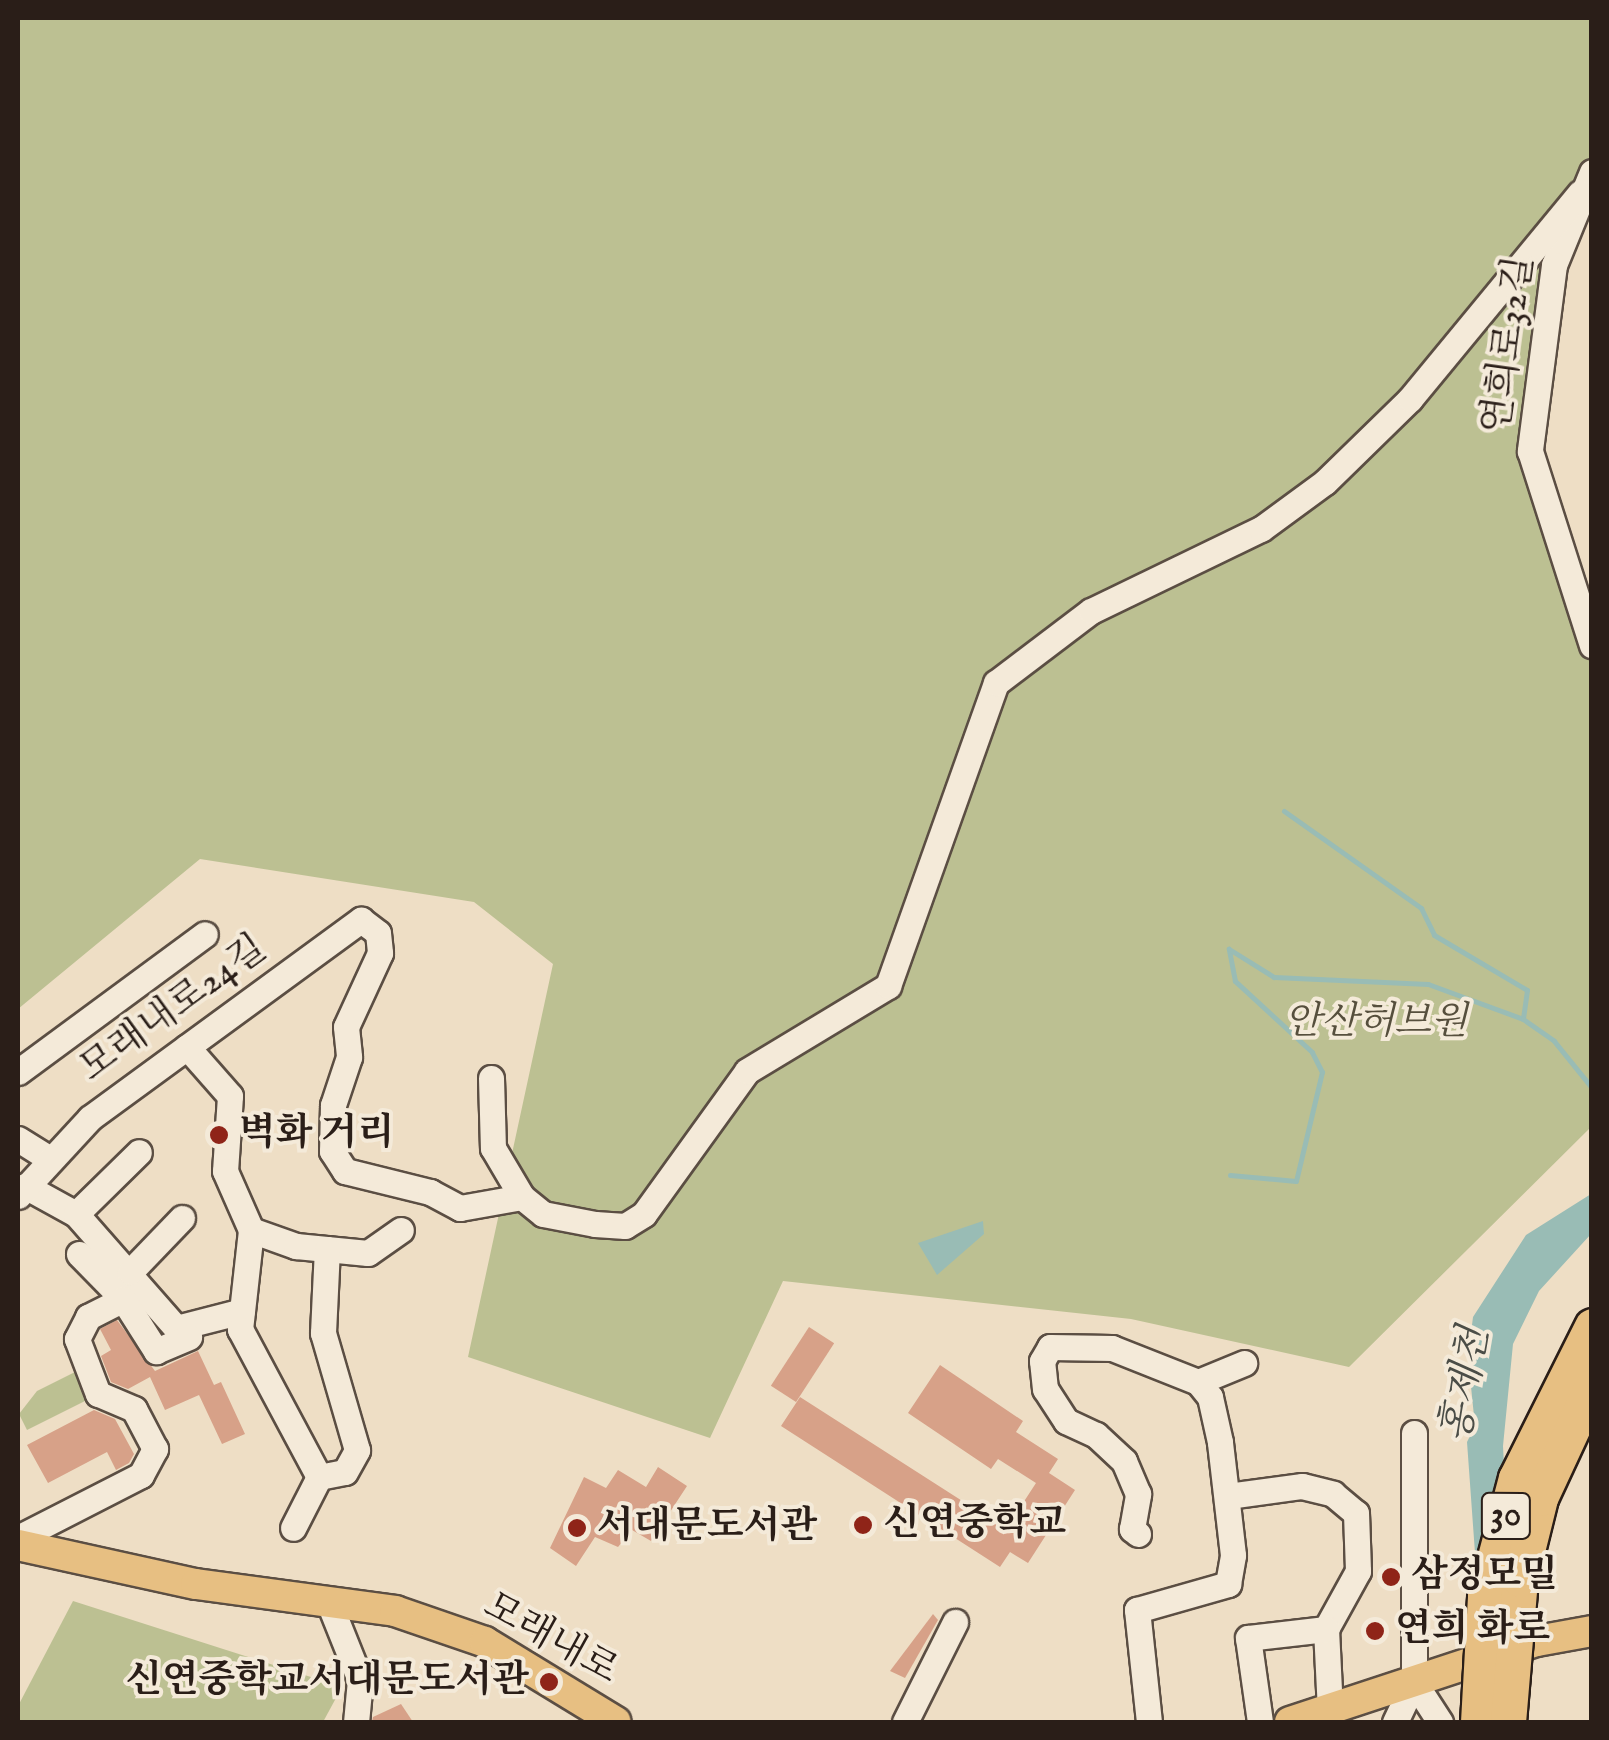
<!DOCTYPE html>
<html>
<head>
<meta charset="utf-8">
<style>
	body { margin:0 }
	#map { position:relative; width:1609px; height:1740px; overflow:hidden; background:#eedec5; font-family:"IM FELL English","Noto Serif KR",serif }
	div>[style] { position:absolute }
	.green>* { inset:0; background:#bcc092 }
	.water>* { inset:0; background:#99bcb5 }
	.stream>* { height:5px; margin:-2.5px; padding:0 2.5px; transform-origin:2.5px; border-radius:2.5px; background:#99bcb5 }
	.building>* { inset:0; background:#d7a188; transform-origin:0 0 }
	.roads { filter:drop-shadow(2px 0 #5b4e43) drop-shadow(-2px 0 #5b4e43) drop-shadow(0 2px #5b4e43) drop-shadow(0 -2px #5b4e43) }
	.minor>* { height:25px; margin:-12.5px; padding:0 12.5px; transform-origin:12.5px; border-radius:12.5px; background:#f4ead9 }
	.major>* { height:30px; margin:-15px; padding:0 15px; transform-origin:15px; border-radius:15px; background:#e7bf82 }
	.bridges { filter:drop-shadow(2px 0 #2a1e18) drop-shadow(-2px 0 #2a1e18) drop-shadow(0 2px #2a1e18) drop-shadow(0 -2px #2a1e18) }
	.highway-bridge>* { height:35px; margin:-17.5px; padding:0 17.5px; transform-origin:17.5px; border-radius:17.5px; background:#e7bf82 }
	.dots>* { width:28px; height:28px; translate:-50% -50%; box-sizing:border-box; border:5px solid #f4ead9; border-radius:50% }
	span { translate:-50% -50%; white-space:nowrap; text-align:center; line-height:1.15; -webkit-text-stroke:8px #f4ead9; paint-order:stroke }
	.shield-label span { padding:2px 8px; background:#f4ead9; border:2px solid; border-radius:8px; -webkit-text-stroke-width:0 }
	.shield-label { font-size:35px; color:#2a1e18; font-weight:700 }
	.street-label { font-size:38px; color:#2a1e18 }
	.park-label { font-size:38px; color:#564f3d; font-style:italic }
	.poi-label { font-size:38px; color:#2a1e18; font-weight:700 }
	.left { translate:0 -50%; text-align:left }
	.right { translate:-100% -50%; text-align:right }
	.water-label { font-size:40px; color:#4b4d47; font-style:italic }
	.frame { position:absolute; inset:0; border:20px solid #2a1e18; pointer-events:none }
</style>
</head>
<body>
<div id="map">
	<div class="green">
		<i style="clip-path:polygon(18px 18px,1591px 18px,1591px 172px,1580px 193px,1530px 451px,1591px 647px,1591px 1127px,1349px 1367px,1131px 1319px,783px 1281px,710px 1438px,468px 1357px,553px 964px,474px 902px,200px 859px,18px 1009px)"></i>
		<i style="clip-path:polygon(77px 1371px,91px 1398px,27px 1430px,19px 1414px,37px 1391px)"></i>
		<i style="clip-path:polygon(73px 1601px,342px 1687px,323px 1722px,18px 1722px,18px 1706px)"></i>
	</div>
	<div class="water">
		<i style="clip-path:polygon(1591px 1194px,1591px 1234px,1539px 1291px,1513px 1344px,1503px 1446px,1508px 1546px,1472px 1658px,1475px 1553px,1467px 1442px,1475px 1426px,1468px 1357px,1473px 1317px,1526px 1235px)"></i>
		<i style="clip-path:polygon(983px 1221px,984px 1234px,937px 1275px,918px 1243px)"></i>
	</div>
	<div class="stream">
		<i style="left:1284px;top:811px;width:168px;rotate:35.3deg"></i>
		<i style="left:1421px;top:908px;width:30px;rotate:64deg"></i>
		<i style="left:1434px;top:935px;width:108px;rotate:30.6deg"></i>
		<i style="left:1527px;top:990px;width:29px;rotate:98deg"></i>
		<i style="left:1230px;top:1175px;width:66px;rotate:5.2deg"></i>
		<i style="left:1296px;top:1181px;width:112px;rotate:-76.6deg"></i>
		<i style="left:1322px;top:1072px;width:22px;rotate:-117deg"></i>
		<i style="left:1312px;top:1052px;width:105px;rotate:-137.3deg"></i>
		<i style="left:1235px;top:981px;width:33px;rotate:-101deg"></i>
		<i style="left:1229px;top:949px;width:53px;rotate:31.9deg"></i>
		<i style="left:1274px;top:977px;width:154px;rotate:2.6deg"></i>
		<i style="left:1428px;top:984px;width:101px;rotate:20.2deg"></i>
		<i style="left:1523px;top:1019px;width:38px;rotate:35deg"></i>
		<i style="left:1554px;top:1041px;width:60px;rotate:51deg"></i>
	</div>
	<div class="building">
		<i style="clip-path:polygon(117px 1320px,155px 1371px,198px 1351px,214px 1385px,221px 1382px,245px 1434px,222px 1444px,199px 1395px,165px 1410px,150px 1377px,128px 1389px,111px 1382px,101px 1356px,111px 1350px,100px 1329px)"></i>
		<i style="left:809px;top:1327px;width:30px;height:70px;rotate:33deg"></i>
		<i style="clip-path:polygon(940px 1365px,1023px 1421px,1016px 1432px,1058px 1459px,1049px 1473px,1075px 1490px,1028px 1563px,1010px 1552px,1000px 1567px,781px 1426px,800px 1397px,1006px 1529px,1036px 1483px,998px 1459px,991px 1469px,908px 1413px)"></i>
		<i style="clip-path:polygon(94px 1410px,115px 1419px,134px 1454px,129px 1463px,116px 1470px,107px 1452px,48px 1483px,27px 1445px)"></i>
		<i style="clip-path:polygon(658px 1467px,687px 1486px,651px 1541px,632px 1530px,618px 1547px,595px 1537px,576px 1566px,550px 1548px,584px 1477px,606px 1488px,618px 1470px,646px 1487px)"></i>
		<i style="clip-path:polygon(933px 1614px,938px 1620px,905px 1678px,890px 1671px)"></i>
		<i style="clip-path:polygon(401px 1704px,413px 1722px,372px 1722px,373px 1717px)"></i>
	</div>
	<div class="roads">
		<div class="minor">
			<i style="left:1592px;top:172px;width:100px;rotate:112.2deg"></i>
			<i style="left:1554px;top:265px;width:188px;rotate:97.4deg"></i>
			<i style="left:1530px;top:451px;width:204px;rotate:72.3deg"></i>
			<i style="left:187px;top:1047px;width:65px;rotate:48.7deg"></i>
			<i style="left:230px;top:1096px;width:75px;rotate:93.8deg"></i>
			<i style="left:225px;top:1171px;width:64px;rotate:66.2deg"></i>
			<i style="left:251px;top:1230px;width:48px;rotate:19.6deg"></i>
			<i style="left:296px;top:1246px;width:72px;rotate:5.6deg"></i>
			<i style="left:368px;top:1253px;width:40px;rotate:-34.9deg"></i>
			<i style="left:18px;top:1072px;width:232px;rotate:-36.4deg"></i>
			<i style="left:491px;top:1078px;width:70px;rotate:88.4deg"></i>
			<i style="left:493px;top:1148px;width:57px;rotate:59.4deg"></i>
			<i style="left:522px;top:1197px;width:27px;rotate:39deg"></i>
			<i style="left:543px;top:1214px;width:53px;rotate:10.9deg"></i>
			<i style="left:595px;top:1224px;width:30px;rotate:4deg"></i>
			<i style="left:625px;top:1226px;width:22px;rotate:-32deg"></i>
			<i style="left:644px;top:1214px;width:176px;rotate:-54.2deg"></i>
			<i style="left:747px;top:1071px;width:165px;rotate:-31.1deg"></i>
			<i style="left:888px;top:986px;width:322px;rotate:-70.4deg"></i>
			<i style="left:996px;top:683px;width:119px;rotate:-37.2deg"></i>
			<i style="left:1091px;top:611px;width:189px;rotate:-25.8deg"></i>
			<i style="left:1261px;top:529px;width:79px;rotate:-36.3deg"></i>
			<i style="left:1325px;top:482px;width:119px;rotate:-44.3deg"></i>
			<i style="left:1410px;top:399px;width:267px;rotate:-50.5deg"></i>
			<i style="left:18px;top:1139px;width:36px;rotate:32deg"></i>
			<i style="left:25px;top:1186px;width:58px;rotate:28.8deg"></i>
			<i style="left:76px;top:1214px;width:152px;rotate:48.7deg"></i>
			<i style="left:176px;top:1328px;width:68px;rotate:-14.4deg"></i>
			<i style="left:18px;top:1196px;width:106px;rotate:-47.3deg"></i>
			<i style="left:90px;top:1118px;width:336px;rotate:-36.2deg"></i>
			<i style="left:361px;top:920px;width:21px;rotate:37deg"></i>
			<i style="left:378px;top:933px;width:20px;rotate:84deg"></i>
			<i style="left:380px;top:953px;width:81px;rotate:114.7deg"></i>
			<i style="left:346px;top:1027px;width:30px;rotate:84deg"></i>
			<i style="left:349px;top:1057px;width:51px;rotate:108.4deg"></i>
			<i style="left:333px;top:1105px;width:46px;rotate:91.2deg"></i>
			<i style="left:332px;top:1151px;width:24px;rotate:57deg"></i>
			<i style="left:345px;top:1171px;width:88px;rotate:13.9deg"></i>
			<i style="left:430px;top:1192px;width:34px;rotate:28deg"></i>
			<i style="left:460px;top:1208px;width:63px;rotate:-10.1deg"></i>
			<i style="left:76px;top:1214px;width:88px;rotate:-44.5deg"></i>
			<i style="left:251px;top:1230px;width:100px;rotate:96.3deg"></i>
			<i style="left:240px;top:1329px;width:168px;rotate:61.9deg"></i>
			<i style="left:319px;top:1477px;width:57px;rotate:117deg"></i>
			<i style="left:79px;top:1254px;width:63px;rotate:45.6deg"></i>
			<i style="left:130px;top:1272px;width:75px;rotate:-46.1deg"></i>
			<i style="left:319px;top:1477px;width:26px;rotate:-11deg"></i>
			<i style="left:345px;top:1472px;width:25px;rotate:-61deg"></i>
			<i style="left:357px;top:1450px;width:122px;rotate:-106.2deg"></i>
			<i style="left:323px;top:1333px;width:84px;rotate:-87.3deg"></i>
			<i style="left:1228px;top:1496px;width:75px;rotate:-7.7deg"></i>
			<i style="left:1302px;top:1486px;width:32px;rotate:14deg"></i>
			<i style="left:1333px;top:1494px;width:30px;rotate:40deg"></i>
			<i style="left:1356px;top:1513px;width:58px;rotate:88deg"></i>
			<i style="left:1358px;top:1571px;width:66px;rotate:118.9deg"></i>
			<i style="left:1326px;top:1629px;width:81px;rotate:87.2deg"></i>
			<i style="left:1138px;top:1534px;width:8px;rotate:-140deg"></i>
			<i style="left:1132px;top:1529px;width:36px;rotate:-80deg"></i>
			<i style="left:1138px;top:1494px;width:36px;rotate:-113deg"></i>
			<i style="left:1124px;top:1461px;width:38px;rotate:-137deg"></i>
			<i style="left:1096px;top:1435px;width:33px;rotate:-155deg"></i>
			<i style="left:1066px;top:1421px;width:38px;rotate:-123deg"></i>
			<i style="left:1045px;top:1389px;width:28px;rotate:-96deg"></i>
			<i style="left:1042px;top:1361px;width:16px;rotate:-60deg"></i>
			<i style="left:1050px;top:1347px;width:62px;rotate:0.9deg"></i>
			<i style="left:1112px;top:1348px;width:92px;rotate:21.6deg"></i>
			<i style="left:1198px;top:1382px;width:50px;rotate:-22.4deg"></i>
			<i style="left:18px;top:1538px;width:138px;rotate:-27.1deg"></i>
			<i style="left:141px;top:1475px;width:30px;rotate:-62deg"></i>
			<i style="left:155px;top:1449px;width:45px;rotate:-117.7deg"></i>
			<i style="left:134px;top:1409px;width:39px;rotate:-157deg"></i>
			<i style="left:98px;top:1394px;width:59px;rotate:-110.9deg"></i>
			<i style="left:77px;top:1339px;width:25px;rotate:-63deg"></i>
			<i style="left:88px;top:1317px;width:39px;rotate:-27deg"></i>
			<i style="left:123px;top:1299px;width:62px;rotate:57.6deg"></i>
			<i style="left:156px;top:1351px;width:36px;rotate:-23deg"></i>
			<i style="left:328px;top:1600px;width:86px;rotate:68.2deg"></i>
			<i style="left:360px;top:1680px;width:42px;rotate:95.4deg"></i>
			<i style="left:1414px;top:1682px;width:48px;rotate:57deg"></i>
			<i style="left:905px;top:1722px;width:112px;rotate:-63.4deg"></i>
			<i style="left:1149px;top:1722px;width:113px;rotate:-96.1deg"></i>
			<i style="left:1137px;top:1610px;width:95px;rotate:-15.9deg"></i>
			<i style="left:1228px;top:1584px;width:29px;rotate:-80deg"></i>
			<i style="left:1233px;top:1555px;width:114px;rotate:-96.6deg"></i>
			<i style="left:1220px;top:1442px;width:46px;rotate:-102.5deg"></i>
			<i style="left:1210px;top:1397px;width:19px;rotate:-129deg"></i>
			<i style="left:1260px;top:1722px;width:85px;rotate:-98.1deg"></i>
			<i style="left:1248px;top:1638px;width:79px;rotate:-6.6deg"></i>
			<i style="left:1395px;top:1722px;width:44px;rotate:-64.6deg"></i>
			<i style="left:1414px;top:1682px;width:249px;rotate:-90deg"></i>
		</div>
		<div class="major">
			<i style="left:18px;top:1545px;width:182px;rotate:12.4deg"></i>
			<i style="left:196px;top:1584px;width:201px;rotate:7.7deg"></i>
			<i style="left:395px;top:1611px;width:95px;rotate:19deg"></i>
			<i style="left:485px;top:1642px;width:153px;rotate:31.4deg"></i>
			<i style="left:1290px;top:1722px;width:260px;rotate:-18.2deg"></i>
			<i style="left:1537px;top:1641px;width:56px;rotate:-10.3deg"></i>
		</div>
	</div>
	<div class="bridges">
		<div class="highway-bridge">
			<i style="left:1478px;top:1722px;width:127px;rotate:-86.8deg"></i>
			<i style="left:1485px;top:1595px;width:121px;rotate:-75.2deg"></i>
			<i style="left:1516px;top:1478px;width:170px;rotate:-63.4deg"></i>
			<i style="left:1508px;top:1722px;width:144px;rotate:-85.2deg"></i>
			<i style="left:1520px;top:1579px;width:83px;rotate:-76.1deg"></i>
			<i style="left:1540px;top:1498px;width:123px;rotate:-65.1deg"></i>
		</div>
	</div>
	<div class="dots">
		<i style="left:219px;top:1135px;background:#8f2418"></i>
		<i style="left:863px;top:1525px;background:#8f2418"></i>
		<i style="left:577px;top:1528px;background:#8f2418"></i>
		<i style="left:1391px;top:1577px;background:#8f2418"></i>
		<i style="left:1375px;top:1631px;background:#8f2418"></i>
		<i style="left:549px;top:1682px;background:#8f2418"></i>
	</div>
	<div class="shield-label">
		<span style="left:1506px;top:1516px">30</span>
	</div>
	<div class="street-label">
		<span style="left:1510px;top:345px;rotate:-82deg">연희로32길</span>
		<span style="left:174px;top:1010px;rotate:-36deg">모래내로24길</span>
		<span style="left:550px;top:1640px;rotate:29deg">모래내로</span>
	</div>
	<div class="park-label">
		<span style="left:1376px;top:1024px">안산허브원</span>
	</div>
	<div class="poi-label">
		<span class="left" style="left:239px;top:1135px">벽화 거리</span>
		<span class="left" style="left:883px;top:1525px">신연중학교</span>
		<span class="left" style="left:597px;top:1528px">서대문도서관</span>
		<span class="left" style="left:1411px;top:1577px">삼정모밀</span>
		<span class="left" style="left:1395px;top:1631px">연희 화로</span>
		<span class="right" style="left:529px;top:1682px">신연중학교서대문도서관</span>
	</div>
	<div class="water-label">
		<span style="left:1467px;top:1385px;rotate:-80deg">홍제천</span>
	</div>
	<div class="frame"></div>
</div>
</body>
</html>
